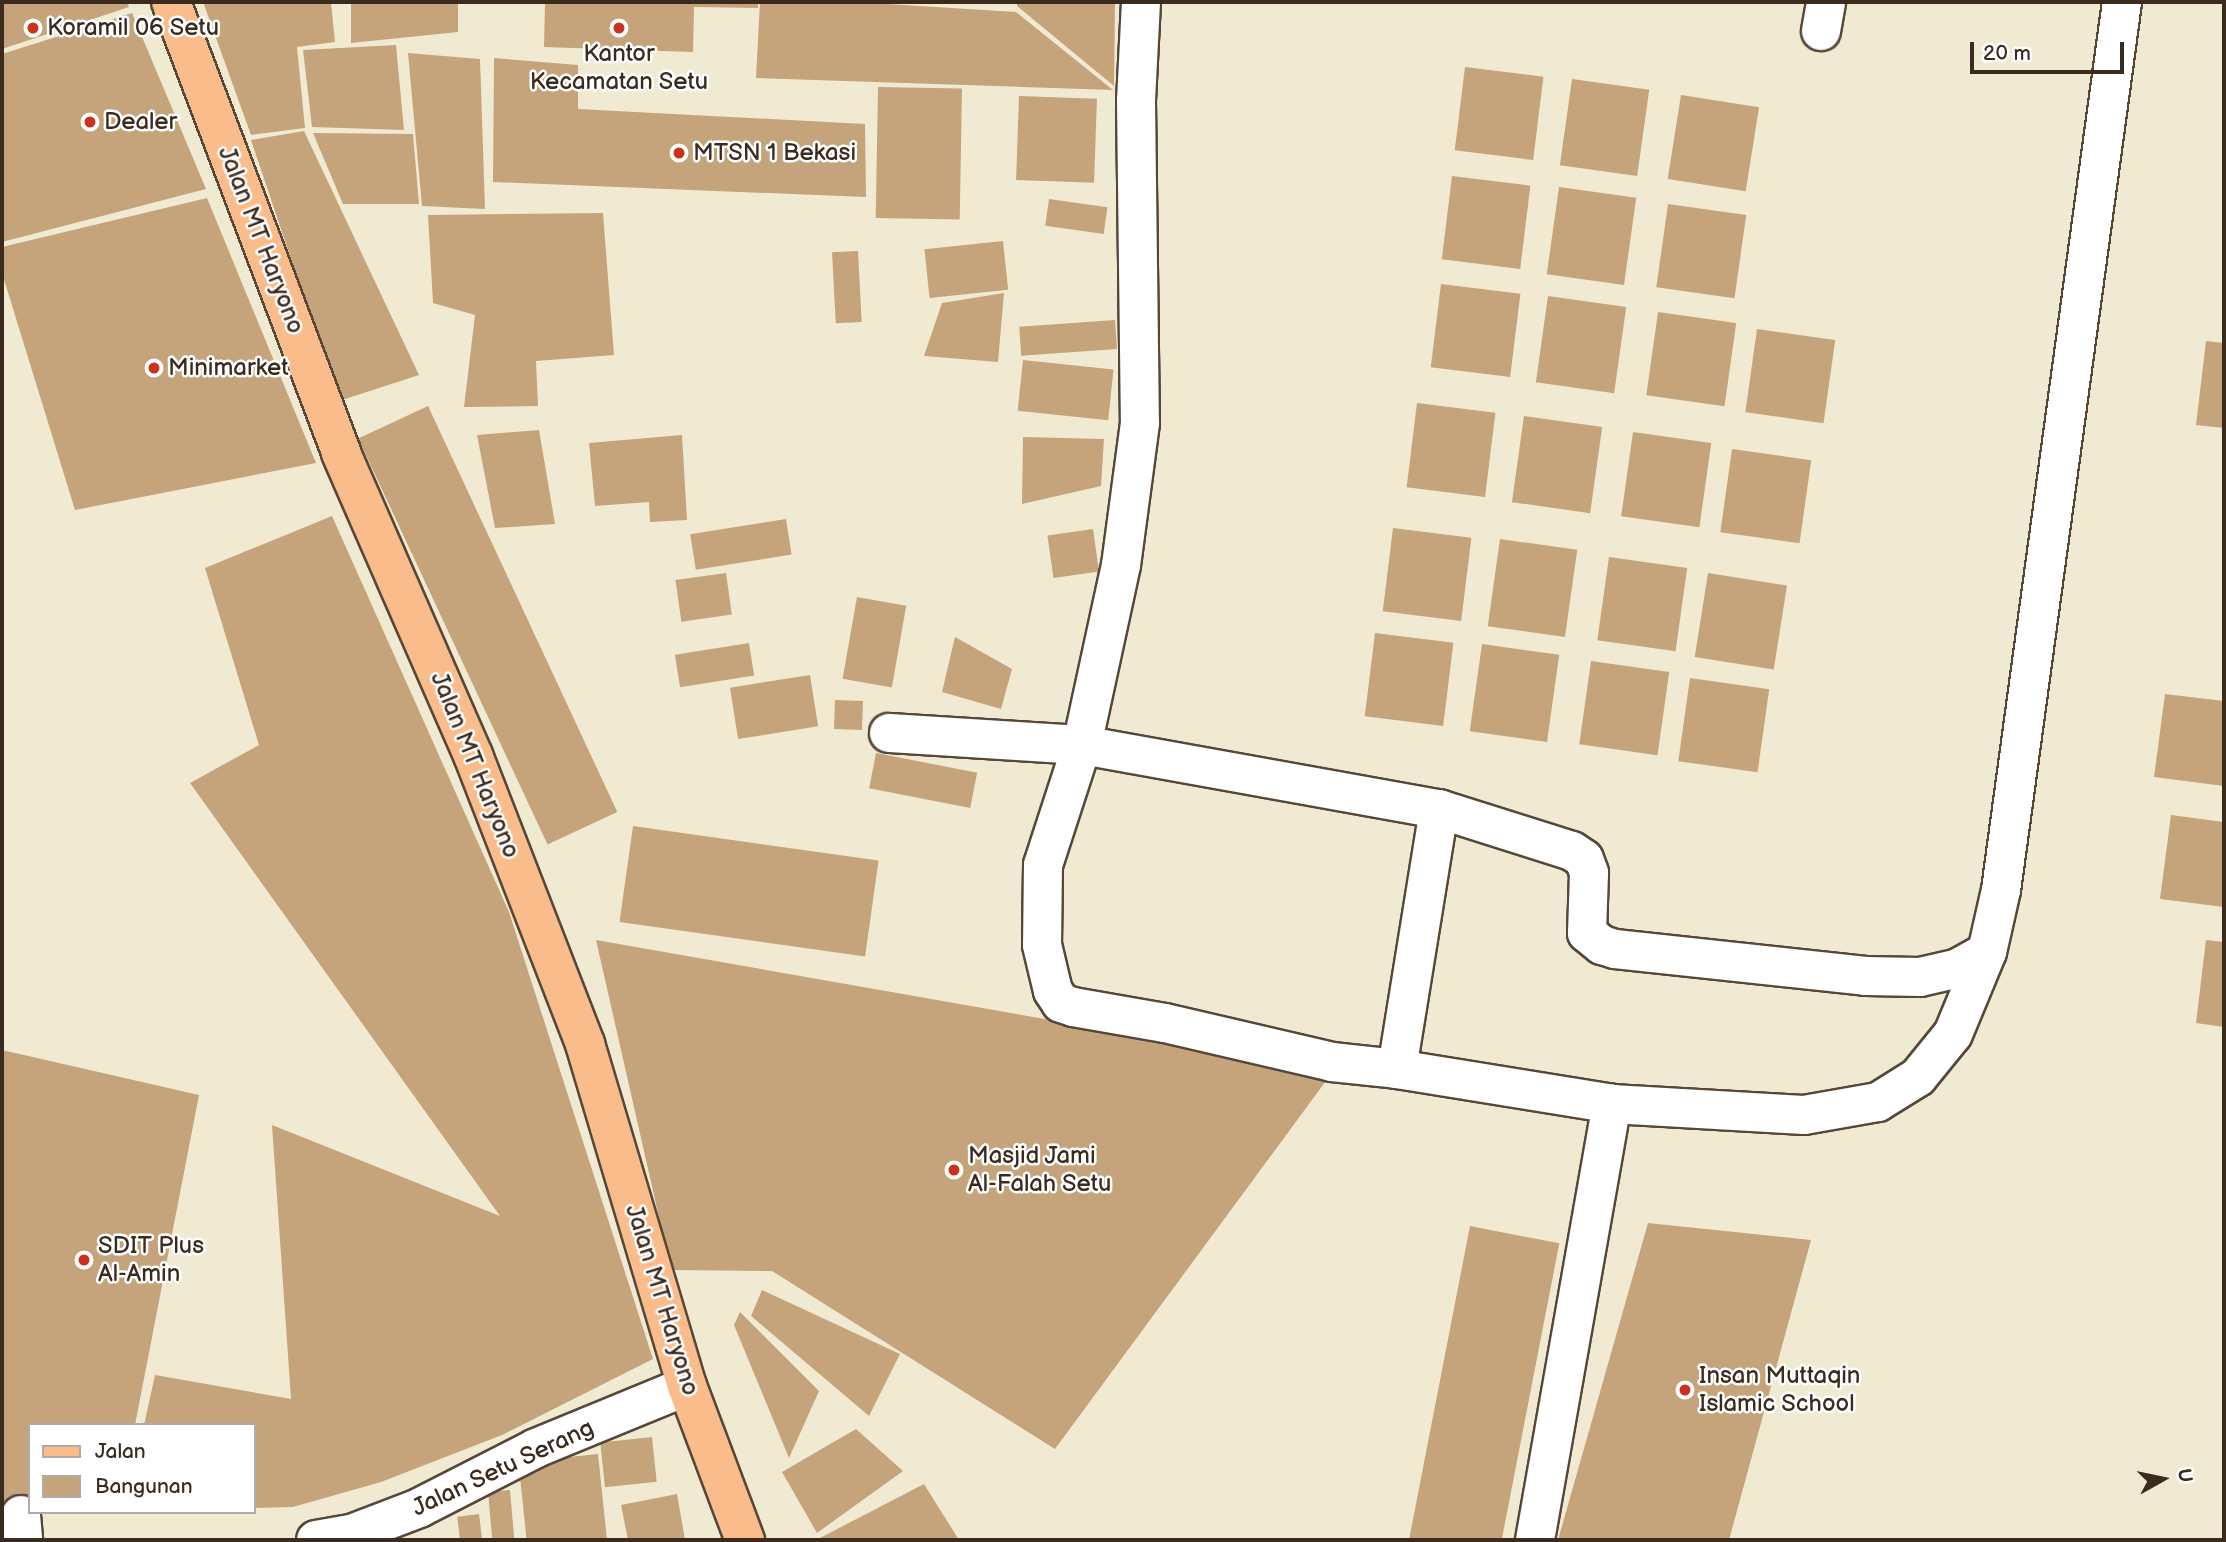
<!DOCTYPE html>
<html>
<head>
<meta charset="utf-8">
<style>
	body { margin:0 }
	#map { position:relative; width:2226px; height:1542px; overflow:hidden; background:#f1ead3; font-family:"Balsamiq Sans",sans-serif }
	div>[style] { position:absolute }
	.building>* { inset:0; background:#c5a47b; transform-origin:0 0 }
	.roads { filter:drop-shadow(2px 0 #564739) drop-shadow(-2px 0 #564739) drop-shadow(0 2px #564739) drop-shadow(0 -2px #564739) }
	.minor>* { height:38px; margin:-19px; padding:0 19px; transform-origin:19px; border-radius:19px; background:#fff }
	.major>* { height:38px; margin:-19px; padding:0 19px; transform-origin:19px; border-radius:19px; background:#f9bc8a }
	.dots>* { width:19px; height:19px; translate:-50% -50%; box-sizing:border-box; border:4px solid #fff; border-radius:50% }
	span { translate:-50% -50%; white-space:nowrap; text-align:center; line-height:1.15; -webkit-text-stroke:5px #fff; paint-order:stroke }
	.poi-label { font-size:24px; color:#3b2a1e }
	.left { translate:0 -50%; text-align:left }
	.street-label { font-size:24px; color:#3b2a1e }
	.frame { position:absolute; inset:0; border:4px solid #3b2a1e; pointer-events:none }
	.legend { position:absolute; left:28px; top:1423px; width:228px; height:91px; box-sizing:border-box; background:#fff; border:2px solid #b1aaa5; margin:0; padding:9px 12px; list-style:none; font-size:21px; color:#3b2a1e }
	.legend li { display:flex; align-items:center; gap:14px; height:35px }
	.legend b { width:35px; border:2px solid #b1aaa5 }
	.north { position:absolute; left:2128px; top:1444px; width:70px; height:70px; -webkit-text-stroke:5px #fff; paint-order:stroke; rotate:81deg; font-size:19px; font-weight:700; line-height:28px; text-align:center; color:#3b2a1e }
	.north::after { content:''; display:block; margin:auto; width:24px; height:32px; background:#3b2a1e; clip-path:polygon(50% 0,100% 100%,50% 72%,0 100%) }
	.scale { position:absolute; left:1970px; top:42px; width:154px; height:32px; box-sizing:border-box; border:4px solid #3b2a1e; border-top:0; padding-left:9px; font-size:21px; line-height:24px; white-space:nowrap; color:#3b2a1e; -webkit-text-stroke:5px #fff; paint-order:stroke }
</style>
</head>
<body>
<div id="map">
	<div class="building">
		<i style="clip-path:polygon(2px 2px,127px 2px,129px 7px,2px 49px)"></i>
		<i style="clip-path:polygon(203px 2px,331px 2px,335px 42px,297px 47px,305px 128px,251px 135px)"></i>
		<i style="clip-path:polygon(351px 2px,458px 2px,458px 32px,351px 43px)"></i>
		<i style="clip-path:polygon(545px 2px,758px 2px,758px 8px,694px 7px,693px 52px,544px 47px)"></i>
		<i style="clip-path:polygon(760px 2px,856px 2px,1016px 12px,1113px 90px,756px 78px)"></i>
		<i style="clip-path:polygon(1017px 2px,1115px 2px,1114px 86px,1017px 6px)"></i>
		<i style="clip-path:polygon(132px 13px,206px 189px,2px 242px,2px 54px)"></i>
		<i style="clip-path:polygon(396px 45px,404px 130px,312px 127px,303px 50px)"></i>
		<i style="clip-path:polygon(408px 53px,480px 59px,485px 209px,422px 206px)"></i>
		<i style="clip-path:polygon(494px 58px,578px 65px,578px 109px,865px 124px,866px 197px,493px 182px)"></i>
		<i style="left:1465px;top:67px;width:79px;height:84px;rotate:7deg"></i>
		<i style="left:1572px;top:79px;width:78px;height:87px;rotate:8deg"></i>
		<i style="left:878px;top:87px;width:84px;height:131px;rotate:1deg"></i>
		<i style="left:1681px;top:95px;width:79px;height:85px;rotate:9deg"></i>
		<i style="left:1019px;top:96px;width:78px;height:84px;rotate:2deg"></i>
		<i style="clip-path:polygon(304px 131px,419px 375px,339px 401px,251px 140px)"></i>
		<i style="clip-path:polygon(313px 133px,413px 134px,419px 204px,343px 204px)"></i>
		<i style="left:1452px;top:176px;width:79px;height:84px;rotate:7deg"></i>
		<i style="left:1559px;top:187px;width:78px;height:88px;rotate:8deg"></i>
		<i style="clip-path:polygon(207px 198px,316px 463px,75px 510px,2px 273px,2px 247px)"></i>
		<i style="left:1049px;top:199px;width:59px;height:27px;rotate:8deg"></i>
		<i style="left:1668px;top:204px;width:79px;height:84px;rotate:8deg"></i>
		<i style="clip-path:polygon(603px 213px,614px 355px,536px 361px,538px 406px,464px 407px,475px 315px,433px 303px,428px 215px)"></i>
		<i style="left:1003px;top:241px;width:49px;height:79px;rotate:84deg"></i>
		<i style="left:858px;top:251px;width:71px;height:26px;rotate:87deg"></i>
		<i style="left:1441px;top:284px;width:80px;height:84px;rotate:7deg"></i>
		<i style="clip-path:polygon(1004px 293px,998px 362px,924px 356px,942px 303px)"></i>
		<i style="left:1548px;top:296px;width:79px;height:87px;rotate:8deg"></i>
		<i style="left:1658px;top:312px;width:79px;height:84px;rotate:8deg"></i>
		<i style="left:1115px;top:320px;width:29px;height:96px;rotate:86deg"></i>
		<i style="left:1757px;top:329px;width:79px;height:84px;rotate:8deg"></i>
		<i style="clip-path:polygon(2206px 341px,2224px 343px,2224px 428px,2196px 425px)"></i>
		<i style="left:1023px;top:360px;width:91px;height:51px;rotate:6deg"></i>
		<i style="left:1417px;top:403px;width:79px;height:85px;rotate:7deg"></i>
		<i style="left:428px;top:406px;width:448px;height:77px;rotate:65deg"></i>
		<i style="left:1524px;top:416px;width:79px;height:87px;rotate:8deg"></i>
		<i style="clip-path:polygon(539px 430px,555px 524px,495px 528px,477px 435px)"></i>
		<i style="left:1633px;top:432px;width:79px;height:85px;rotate:8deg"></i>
		<i style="clip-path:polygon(682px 435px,687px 520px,650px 522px,649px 502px,595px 506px,589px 443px)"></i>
		<i style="clip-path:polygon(1023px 437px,1104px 439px,1101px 486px,1022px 504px)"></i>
		<i style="left:1732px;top:449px;width:80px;height:84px;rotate:8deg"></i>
		<i style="clip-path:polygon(332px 516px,509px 912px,653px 1359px,502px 1435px,381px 1482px,293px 1507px,254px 1508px,254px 1425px,144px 1425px,155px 1375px,291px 1399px,272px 1125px,500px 1216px,190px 783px,259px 745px,205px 568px)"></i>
		<i style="left:786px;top:519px;width:36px;height:97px;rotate:81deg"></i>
		<i style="left:1393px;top:528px;width:79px;height:84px;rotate:7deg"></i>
		<i style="left:1093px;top:529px;width:43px;height:46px;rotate:82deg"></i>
		<i style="left:1500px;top:539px;width:78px;height:88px;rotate:8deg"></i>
		<i style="left:1609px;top:557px;width:79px;height:84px;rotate:8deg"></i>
		<i style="left:726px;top:573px;width:42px;height:51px;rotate:82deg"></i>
		<i style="left:1708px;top:573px;width:80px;height:85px;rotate:9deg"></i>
		<i style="left:857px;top:597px;width:50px;height:83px;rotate:10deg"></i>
		<i style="left:1375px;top:633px;width:79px;height:84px;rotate:7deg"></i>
		<i style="clip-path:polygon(955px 637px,1012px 669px,1001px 709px,942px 692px)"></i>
		<i style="left:749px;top:643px;width:33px;height:75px;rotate:81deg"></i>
		<i style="left:1482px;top:644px;width:78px;height:88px;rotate:8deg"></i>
		<i style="left:1591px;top:661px;width:79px;height:84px;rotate:8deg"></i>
		<i style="left:810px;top:675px;width:52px;height:81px;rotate:81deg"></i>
		<i style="left:1690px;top:678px;width:80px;height:84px;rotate:8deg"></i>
		<i style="clip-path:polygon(2165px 694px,2224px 701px,2224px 786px,2154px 777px)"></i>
		<i style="left:835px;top:700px;width:28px;height:29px;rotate:2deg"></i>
		<i style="left:876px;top:753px;width:103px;height:36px;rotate:11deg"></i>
		<i style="clip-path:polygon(2171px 815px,2224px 822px,2224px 907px,2160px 899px)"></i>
		<i style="left:633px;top:826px;width:248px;height:97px;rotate:8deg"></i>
		<i style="clip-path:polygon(596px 940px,1334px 1070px,1055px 1449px,772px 1271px,671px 1270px)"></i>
		<i style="clip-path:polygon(2206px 940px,2224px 942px,2224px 1027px,2196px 1023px)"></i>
		<i style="clip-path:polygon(2px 1050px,199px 1095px,135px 1425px,30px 1425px,30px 1511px,2px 1511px)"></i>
		<i style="clip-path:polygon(1648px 1223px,1811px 1240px,1729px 1540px,1558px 1540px)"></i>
		<i style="left:1470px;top:1226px;width:91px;height:326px;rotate:11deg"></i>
		<i style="clip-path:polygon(762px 1290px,900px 1354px,869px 1416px,751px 1316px)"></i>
		<i style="clip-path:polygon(740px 1312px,819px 1391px,789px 1458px,734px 1325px)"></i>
		<i style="clip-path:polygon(856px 1429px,903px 1471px,817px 1533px,782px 1472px)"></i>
		<i style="left:652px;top:1437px;width:45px;height:52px;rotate:84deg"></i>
		<i style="left:598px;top:1454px;width:86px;height:80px;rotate:84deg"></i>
		<i style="clip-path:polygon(924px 1484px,959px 1540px,816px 1540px)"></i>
		<i style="left:510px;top:1490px;width:50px;height:22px;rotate:85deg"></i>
		<i style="clip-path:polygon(677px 1494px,685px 1540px,628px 1540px,621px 1505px)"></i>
		<i style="left:479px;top:1514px;width:26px;height:22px;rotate:83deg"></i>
	</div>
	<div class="roads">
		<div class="minor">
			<i style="left:1141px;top:2px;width:99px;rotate:92.9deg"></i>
			<i style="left:1136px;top:101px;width:322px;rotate:89.3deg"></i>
			<i style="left:1140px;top:423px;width:143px;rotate:97.6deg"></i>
			<i style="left:1121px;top:565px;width:184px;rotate:102.2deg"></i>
			<i style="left:1082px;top:745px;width:126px;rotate:108deg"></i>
			<i style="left:1043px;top:865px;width:80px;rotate:90.7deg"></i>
			<i style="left:1042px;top:945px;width:47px;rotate:76.6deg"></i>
			<i style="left:1053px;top:991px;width:14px;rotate:56deg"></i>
			<i style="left:1061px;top:1003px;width:13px;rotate:18deg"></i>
			<i style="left:1073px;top:1007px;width:93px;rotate:9.9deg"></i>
			<i style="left:1165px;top:1023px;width:171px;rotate:13.1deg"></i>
			<i style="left:1332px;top:1062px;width:65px;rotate:6.1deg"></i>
			<i style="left:1397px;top:1069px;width:218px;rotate:9.2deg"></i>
			<i style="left:1612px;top:1104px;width:192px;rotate:3.3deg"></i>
			<i style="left:1804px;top:1115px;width:75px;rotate:-10deg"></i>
			<i style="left:1878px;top:1102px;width:47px;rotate:-32deg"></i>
			<i style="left:1918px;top:1077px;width:55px;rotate:-50.9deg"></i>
			<i style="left:1953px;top:1034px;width:89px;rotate:-67.5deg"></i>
			<i style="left:1987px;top:952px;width:64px;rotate:-77.3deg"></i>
			<i style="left:2001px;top:890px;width:896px;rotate:-82.24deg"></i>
			<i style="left:1821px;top:31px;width:29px;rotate:-80deg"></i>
			<i style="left:889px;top:733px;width:193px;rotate:3.6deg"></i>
			<i style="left:1082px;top:745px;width:363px;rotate:10.2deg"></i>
			<i style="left:1439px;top:809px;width:139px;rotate:17.5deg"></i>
			<i style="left:1572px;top:851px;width:14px;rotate:34deg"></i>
			<i style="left:1584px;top:859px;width:15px;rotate:70deg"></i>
			<i style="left:1589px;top:873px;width:60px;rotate:91.9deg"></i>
			<i style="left:1587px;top:933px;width:19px;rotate:39deg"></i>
			<i style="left:1602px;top:945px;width:14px;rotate:17deg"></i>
			<i style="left:1615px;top:949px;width:252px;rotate:6.1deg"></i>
			<i style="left:1866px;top:976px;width:54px;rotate:1.1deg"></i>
			<i style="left:1920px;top:977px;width:37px;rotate:-13deg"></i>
			<i style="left:1956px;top:969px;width:35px;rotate:-29deg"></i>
			<i style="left:1397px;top:1069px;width:263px;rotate:-80.8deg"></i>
			<i style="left:21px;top:1515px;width:25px;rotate:85deg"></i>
			<i style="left:316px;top:1540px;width:39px;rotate:-10deg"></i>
			<i style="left:354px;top:1533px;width:70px;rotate:-21deg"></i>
			<i style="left:419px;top:1508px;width:131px;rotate:-27.1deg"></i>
			<i style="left:536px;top:1448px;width:163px;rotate:-22.3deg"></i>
			<i style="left:1535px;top:1540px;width:443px;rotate:-80deg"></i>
		</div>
		<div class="major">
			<i style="left:171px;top:2px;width:482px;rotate:69.3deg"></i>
			<i style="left:341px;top:453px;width:330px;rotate:66.4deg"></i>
			<i style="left:473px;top:755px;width:310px;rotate:68.8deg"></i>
			<i style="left:585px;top:1044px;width:357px;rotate:73.4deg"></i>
			<i style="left:687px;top:1386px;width:165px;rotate:69.4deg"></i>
		</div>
	</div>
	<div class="dots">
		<i style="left:33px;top:28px;background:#c8321e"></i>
		<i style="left:619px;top:28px;background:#c8321e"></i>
		<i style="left:90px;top:122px;background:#c8321e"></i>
		<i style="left:679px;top:153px;background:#c8321e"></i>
		<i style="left:154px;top:368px;background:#c8321e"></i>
		<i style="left:954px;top:1170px;background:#c8321e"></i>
		<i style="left:84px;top:1260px;background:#c8321e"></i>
		<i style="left:1685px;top:1390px;background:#c8321e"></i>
	</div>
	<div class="poi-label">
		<span class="left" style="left:47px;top:28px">Koramil 06 Setu</span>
		<span style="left:619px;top:68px">Kantor<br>Kecamatan Setu</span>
		<span class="left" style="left:104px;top:122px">Dealer</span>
		<span class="left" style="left:693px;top:153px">MTSN 1 Bekasi</span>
		<span class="left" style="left:168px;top:368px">Minimarket</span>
		<span class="left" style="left:968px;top:1170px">Masjid Jami<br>Al-Falah Setu</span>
		<span class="left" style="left:98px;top:1260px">SDIT Plus<br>Al-Amin</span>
		<span class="left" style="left:1699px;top:1390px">Insan Muttaqin<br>Islamic School</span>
	</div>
	<div class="street-label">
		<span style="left:261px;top:240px;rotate:69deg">Jalan MT Haryono</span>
		<span style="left:475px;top:765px;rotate:68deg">Jalan MT Haryono</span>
		<span style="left:662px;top:1300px;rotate:73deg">Jalan MT Haryono</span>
		<span style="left:503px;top:1468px;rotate:-25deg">Jalan Setu Serang</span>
	</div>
	<div class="frame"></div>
	<ul class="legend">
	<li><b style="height:9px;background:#f9bc8a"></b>Jalan</li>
	<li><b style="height:19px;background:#c5a47b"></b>Bangunan</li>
	</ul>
	<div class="north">U</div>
	<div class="scale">20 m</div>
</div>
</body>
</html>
